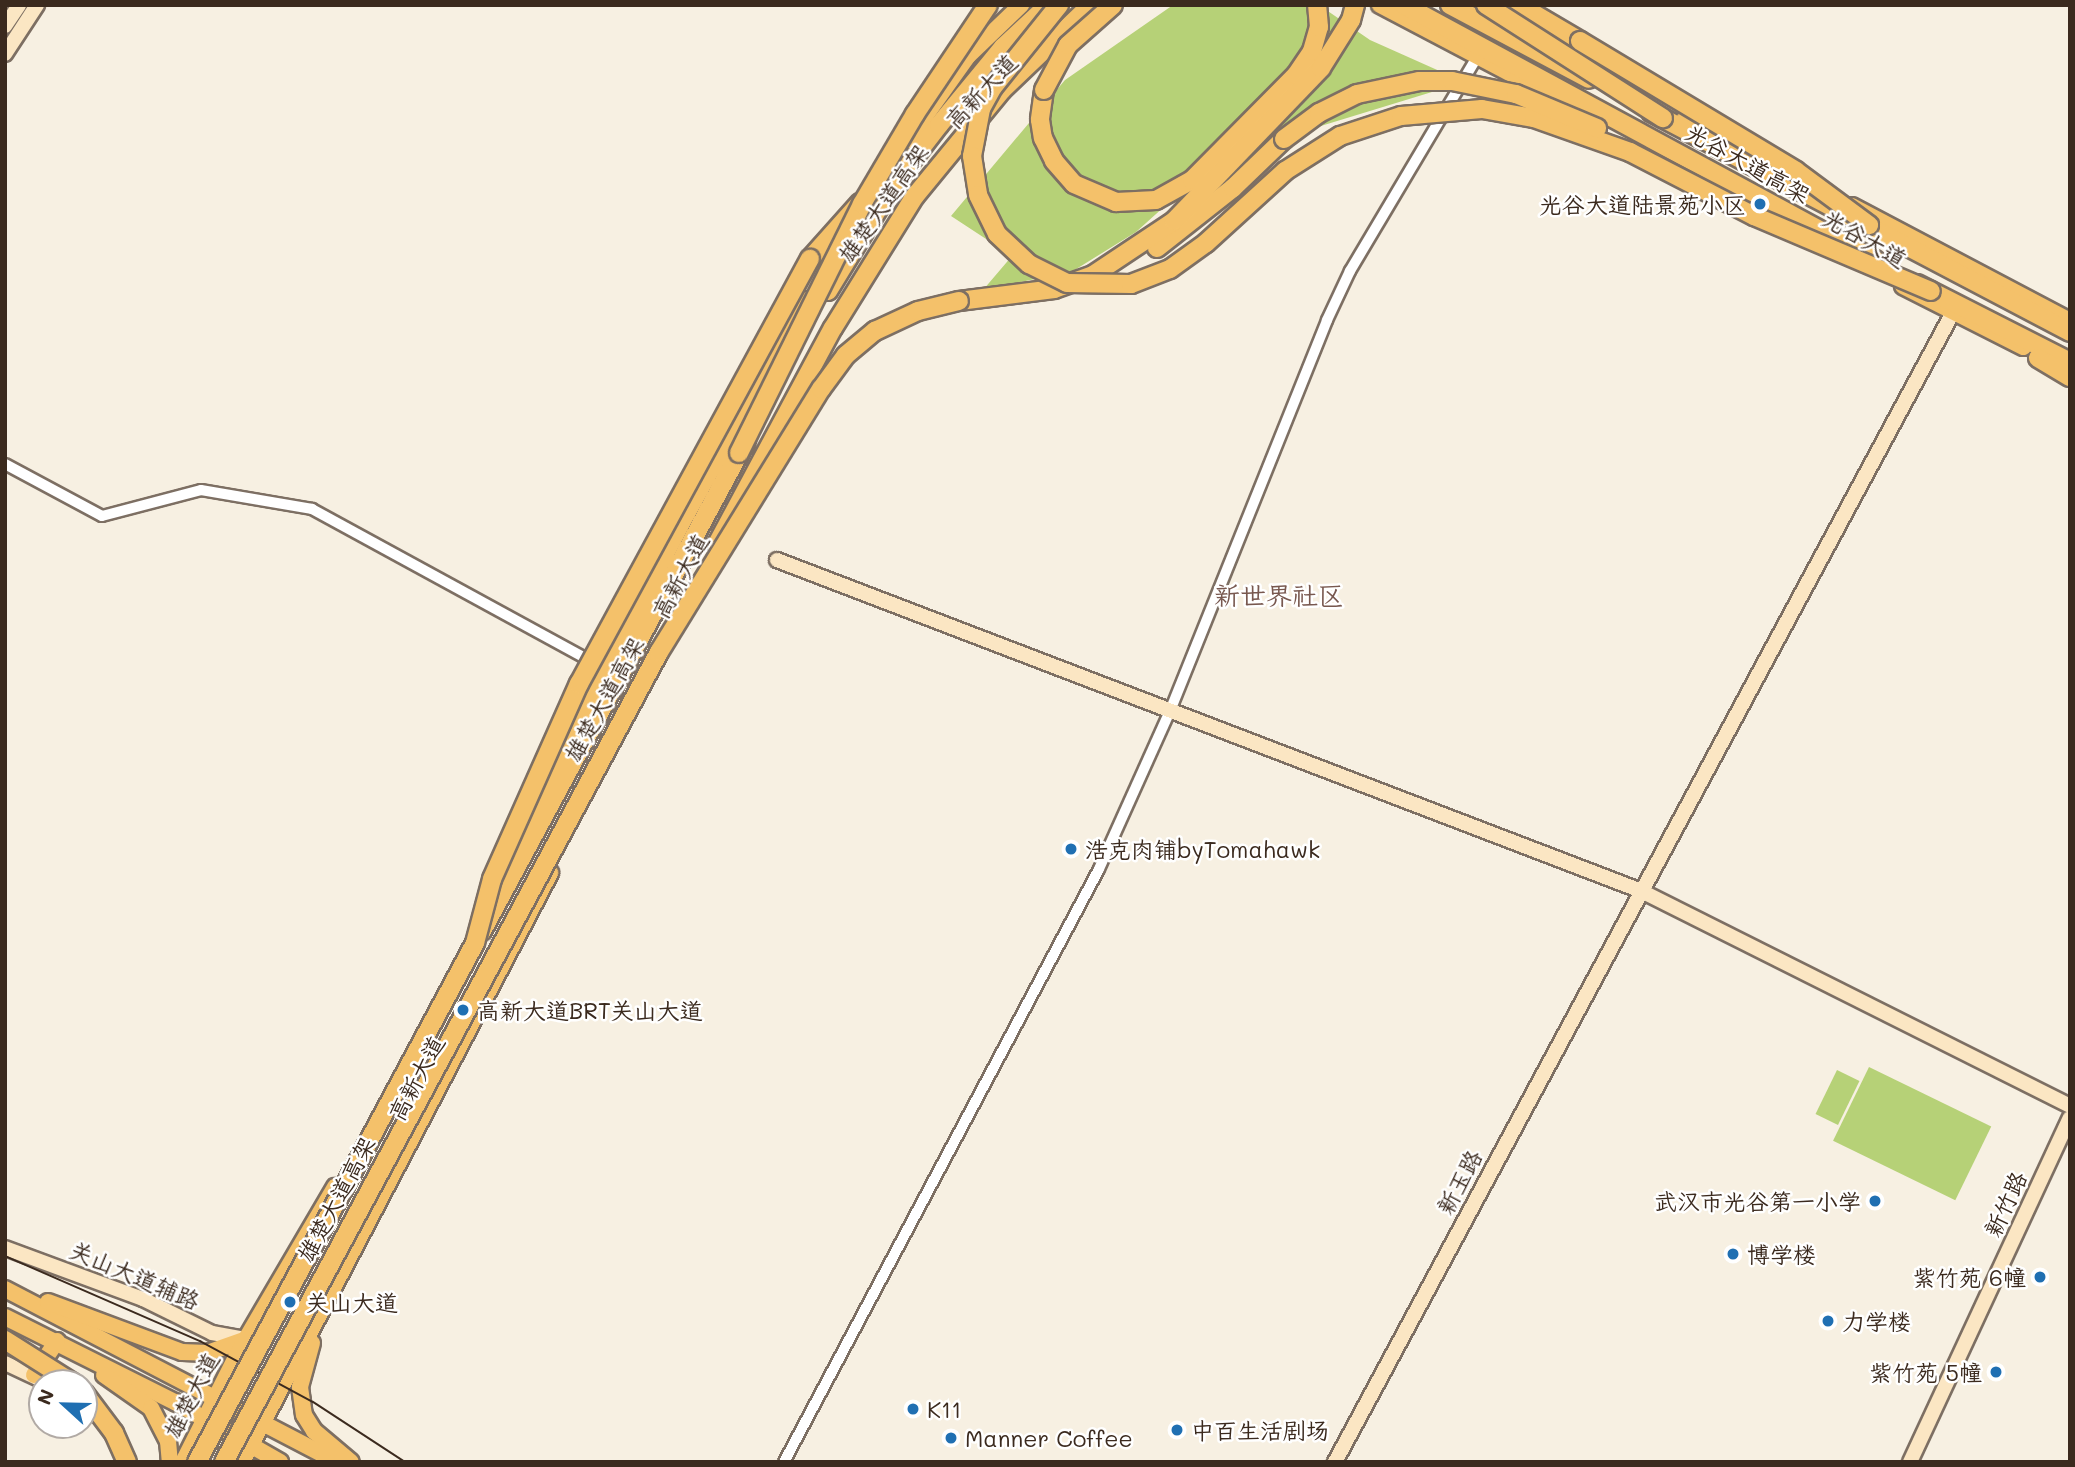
<!DOCTYPE html>
<html>
<head>
<meta charset="utf-8">
<style>
	body { margin:0 }
	#map { position:relative; width:2075px; height:1467px; overflow:hidden; background:#f7f0e2; font-family:Mali,"LXGW WenKai TC",sans-serif }
	div>[style] { position:absolute }
	.green>* { inset:0; background:#b6d177; transform-origin:0 0 }
	.roads { filter:drop-shadow(2px 0 #7d6f63) drop-shadow(-2px 0 #7d6f63) drop-shadow(0 2px #7d6f63) drop-shadow(0 -2px #7d6f63) }
	.street>* { height:10px; margin:-5px; padding:0 5px; transform-origin:5px; border-radius:5px; background:#fff }
	.secondary>* { height:14px; margin:-7px; padding:0 7px; transform-origin:7px; border-radius:7px; background:#fbe6c3 }
	.primary>* { height:16px; margin:-8px; padding:0 8px; transform-origin:8px; border-radius:8px; background:#f4c16a }
	.highway>* { height:18px; margin:-9px; padding:0 9px; transform-origin:9px; border-radius:9px; background:#f4c16a }
	.tram>* { height:2px; margin:-1px; padding:0 1px; transform-origin:1px; border-radius:1px; background:#3b2a1e }
	.bridges { filter:drop-shadow(2px 0 #7d6f63) drop-shadow(-2px 0 #7d6f63) drop-shadow(0 2px #7d6f63) drop-shadow(0 -2px #7d6f63) }
	.highway-bridge>* { height:18px; margin:-9px; padding:0 9px; transform-origin:9px; border-radius:9px; background:#f4c16a }
	.dots>* { width:19px; height:19px; translate:-50% -50%; box-sizing:border-box; border:4px solid #fff; border-radius:50% }
	span { translate:-50% -50%; white-space:nowrap; text-align:center; line-height:1.15; -webkit-text-stroke:5px #fff; paint-order:stroke }
	.street-label { font-size:23px; color:#3b2a1e }
	.poi-label { font-size:23px; color:#3b2a1e }
	.right { translate:-100% -50%; text-align:right }
	.left { translate:0 -50%; text-align:left }
	.quarter-label { font-size:26px; color:#78584f }
	.frame { position:absolute; inset:0; border:7px solid #3b2a1e; pointer-events:none }
	.north { position:absolute; left:28px; top:1369px; width:70px; height:70px; box-sizing:border-box; background:#fff; border:2px solid #b1aaa5; border-radius:50%; rotate:292deg; font-size:19px; font-weight:700; line-height:28px; text-align:center; color:#3b2a1e }
	.north::after { content:''; display:block; margin:auto; width:24px; height:32px; background:#1f6fb2; clip-path:polygon(50% 0,100% 100%,50% 72%,0 100%) }
</style>
</head>
<body>
<div id="map">
	<div class="green">
		<i style="clip-path:polygon(1173px 5px,1319px 5px,1370px 40px,1444px 73px,1432px 92px,1311px 129px,1196px 178px,1136px 232px,1073px 271px,983px 290px,1012px 256px,951px 216px,1065px 80px)"></i>
		<i style="left:1869px;top:1067px;width:136px;height:82px;rotate:26deg"></i>
		<i style="left:1837px;top:1070px;width:25px;height:49px;rotate:26deg"></i>
	</div>
	<div class="roads">
		<div class="street">
			<i style="left:5px;top:464px;width:110px;rotate:28.2deg"></i>
			<i style="left:102px;top:516px;width:102px;rotate:-14.7deg"></i>
			<i style="left:201px;top:490px;width:113px;rotate:9.7deg"></i>
			<i style="left:312px;top:509px;width:322px;rotate:28.6deg"></i>
			<i style="left:784px;top:1462px;width:671px;rotate:-62.02deg"></i>
			<i style="left:1099px;top:869px;width:173px;rotate:-65.8deg"></i>
			<i style="left:1170px;top:711px;width:421px;rotate:-68.1deg"></i>
			<i style="left:1327px;top:320px;width:54px;rotate:-64.9deg"></i>
			<i style="left:1350px;top:271px;width:249px;rotate:-59.3deg"></i>
		</div>
		<div class="secondary">
			<i style="left:5px;top:26px;width:25px;rotate:-56deg"></i>
			<i style="left:5px;top:54px;width:59px;rotate:-56.9deg"></i>
			<i style="left:777px;top:560px;width:923px;rotate:20.95deg"></i>
			<i style="left:1639px;top:890px;width:482px;rotate:26.6deg"></i>
			<i style="left:5px;top:1248px;width:147px;rotate:20.3deg"></i>
			<i style="left:143px;top:1299px;width:77px;rotate:26.2deg"></i>
			<i style="left:212px;top:1333px;width:35px;rotate:10deg"></i>
			<i style="left:5px;top:1363px;width:47px;rotate:24.9deg"></i>
			<i style="left:1335px;top:1462px;width:1303px;rotate:-61.74deg"></i>
			<i style="left:1910px;top:1462px;width:379px;rotate:-65.1deg"></i>
		</div>
		<div class="primary">
			<i style="left:1380px;top:5px;width:238px;rotate:27.7deg"></i>
			<i style="left:1684px;top:120px;width:89px;rotate:26.6deg"></i>
			<i style="left:908px;top:140px;width:103px;rotate:-54.5deg"></i>
			<i style="left:968px;top:56px;width:74px;rotate:-43.9deg"></i>
			<i style="left:1852px;top:206px;width:246px;rotate:27.8deg"></i>
			<i style="left:1903px;top:286px;width:135px;rotate:26.9deg"></i>
			<i style="left:520px;top:836px;width:363px;rotate:-62.6deg"></i>
			<i style="left:687px;top:514px;width:245px;rotate:-60.9deg"></i>
			<i style="left:5px;top:1289px;width:374px;rotate:27.5deg"></i>
			<i style="left:48px;top:1302px;width:143px;rotate:20.5deg"></i>
			<i style="left:182px;top:1352px;width:25px;rotate:2deg"></i>
			<i style="left:207px;top:1353px;width:42px;rotate:-19.3deg"></i>
			<i style="left:5px;top:1317px;width:190px;rotate:26.6deg"></i>
			<i style="left:175px;top:1402px;width:121px;rotate:29.7deg"></i>
			<i style="left:312px;top:1343px;width:46px;rotate:105.3deg"></i>
			<i style="left:300px;top:1387px;width:28px;rotate:82deg"></i>
			<i style="left:304px;top:1415px;width:19px;rotate:58deg"></i>
			<i style="left:314px;top:1431px;width:48px;rotate:40deg"></i>
			<i style="left:34px;top:1375px;width:41px;rotate:-55.9deg"></i>
			<i style="left:104px;top:1375px;width:57px;rotate:35.1deg"></i>
			<i style="left:151px;top:1408px;width:37px;rotate:63deg"></i>
			<i style="left:168px;top:1441px;width:21px;rotate:85deg"></i>
			<i style="left:183px;top:1462px;width:127px;rotate:-63.2deg"></i>
			<i style="left:240px;top:1349px;width:188px;rotate:-59.6deg"></i>
			<i style="left:242px;top:1462px;width:665px;rotate:-62.39deg"></i>
		</div>
		<div class="highway">
			<i style="left:1404px;top:5px;width:536px;rotate:28.43deg"></i>
			<i style="left:1450px;top:5px;width:157px;rotate:28deg"></i>
			<i style="left:1519px;top:5px;width:71px;rotate:30.5deg"></i>
			<i style="left:1044px;top:90px;width:30px;rotate:98deg"></i>
			<i style="left:1040px;top:120px;width:18px;rotate:81deg"></i>
			<i style="left:1043px;top:138px;width:25px;rotate:64deg"></i>
			<i style="left:1054px;top:161px;width:30px;rotate:49deg"></i>
			<i style="left:1074px;top:184px;width:46px;rotate:23.2deg"></i>
			<i style="left:1116px;top:202px;width:40px;rotate:-2.9deg"></i>
			<i style="left:1156px;top:200px;width:41px;rotate:-29.1deg"></i>
			<i style="left:1192px;top:180px;width:148px;rotate:-45.3deg"></i>
			<i style="left:1296px;top:75px;width:29px;rotate:-56deg"></i>
			<i style="left:1312px;top:51px;width:25px;rotate:-74deg"></i>
			<i style="left:1319px;top:27px;width:22px;rotate:-95deg"></i>
			<i style="left:1651px;top:112px;width:473px;rotate:27.7deg"></i>
			<i style="left:1157px;top:248px;width:97px;rotate:-38.3deg"></i>
			<i style="left:1233px;top:188px;width:71px;rotate:-43.9deg"></i>
			<i style="left:810px;top:259px;width:75px;rotate:-48.2deg"></i>
			<i style="left:1917px;top:284px;width:172px;rotate:27deg"></i>
			<i style="left:828px;top:291px;width:123px;rotate:-58.6deg"></i>
			<i style="left:892px;top:186px;width:77px;rotate:-52.4deg"></i>
			<i style="left:939px;top:125px;width:101px;rotate:-50.6deg"></i>
			<i style="left:1003px;top:47px;width:62px;rotate:-43deg"></i>
			<i style="left:959px;top:301px;width:96px;rotate:-7.2deg"></i>
			<i style="left:1054px;top:289px;width:41px;rotate:-19.7deg"></i>
			<i style="left:1093px;top:275px;width:97px;rotate:-33.7deg"></i>
			<i style="left:1174px;top:221px;width:212px;rotate:-46.1deg"></i>
			<i style="left:1321px;top:68px;width:57px;rotate:-58deg"></i>
			<i style="left:1351px;top:20px;width:16px;rotate:-75deg"></i>
			<i style="left:2038px;top:358px;width:37px;rotate:31deg"></i>
			<i style="left:717px;top:544px;width:245px;rotate:-61.8deg"></i>
			<i style="left:833px;top:328px;width:155px;rotate:-58.2deg"></i>
			<i style="left:915px;top:196px;width:137px;rotate:-50.6deg"></i>
			<i style="left:1002px;top:90px;width:123px;rotate:-43.7deg"></i>
			<i style="left:482px;top:931px;width:557px;rotate:-61.69deg"></i>
		</div>
	</div>
	<div class="tram">
		<i style="left:5px;top:1256px;width:213px;rotate:23.6deg"></i>
		<i style="left:200px;top:1341px;width:128px;rotate:28.4deg"></i>
		<i style="left:313px;top:1402px;width:110px;rotate:33.1deg"></i>
	</div>
	<div class="bridges">
		<div class="highway-bridge">
			<i style="left:1059px;top:5px;width:105px;rotate:128.8deg"></i>
			<i style="left:993px;top:87px;width:25px;rotate:119deg"></i>
			<i style="left:981px;top:109px;width:48px;rotate:100.8deg"></i>
			<i style="left:972px;top:156px;width:39px;rotate:81deg"></i>
			<i style="left:978px;top:195px;width:43px;rotate:64deg"></i>
			<i style="left:997px;top:234px;width:44px;rotate:43.2deg"></i>
			<i style="left:1029px;top:264px;width:42px;rotate:26.6deg"></i>
			<i style="left:1067px;top:283px;width:64px;rotate:0.9deg"></i>
			<i style="left:1131px;top:284px;width:42px;rotate:-21deg"></i>
			<i style="left:1170px;top:269px;width:44px;rotate:-35.8deg"></i>
			<i style="left:1206px;top:243px;width:107px;rotate:-42.3deg"></i>
			<i style="left:1285px;top:171px;width:65px;rotate:-32.5deg"></i>
			<i style="left:1340px;top:136px;width:64px;rotate:-18.2deg"></i>
			<i style="left:1401px;top:116px;width:81px;rotate:-4.9deg"></i>
			<i style="left:1482px;top:109px;width:53px;rotate:9.8deg"></i>
			<i style="left:1534px;top:118px;width:102px;rotate:19.5deg"></i>
			<i style="left:1630px;top:152px;width:140px;rotate:27.3deg"></i>
			<i style="left:1754px;top:216px;width:192px;rotate:23deg"></i>
			<i style="left:1486px;top:5px;width:210px;rotate:32.6deg"></i>
			<i style="left:1580px;top:41px;width:252px;rotate:31deg"></i>
			<i style="left:1796px;top:171px;width:91px;rotate:36.5deg"></i>
			<i style="left:1044px;top:90px;width:51px;rotate:-61.9deg"></i>
			<i style="left:1068px;top:45px;width:60px;rotate:-41.6deg"></i>
			<i style="left:1284px;top:139px;width:44px;rotate:-36.6deg"></i>
			<i style="left:1319px;top:113px;width:42px;rotate:-26.6deg"></i>
			<i style="left:1357px;top:94px;width:63px;rotate:-11.8deg"></i>
			<i style="left:1419px;top:81px;width:33px"></i>
			<i style="left:1452px;top:81px;width:65px;rotate:11.5deg"></i>
			<i style="left:1516px;top:94px;width:88px;rotate:22.8deg"></i>
			<i style="left:739px;top:453px;width:278px;rotate:-63.7deg"></i>
			<i style="left:862px;top:204px;width:104px;rotate:-59.5deg"></i>
			<i style="left:915px;top:114px;width:131px;rotate:-56.2deg"></i>
			<i style="left:5px;top:1340px;width:80px;rotate:32.3deg"></i>
			<i style="left:84px;top:1393px;width:50px;rotate:53.1deg"></i>
			<i style="left:114px;top:1433px;width:32px;rotate:66deg"></i>
			<i style="left:197px;top:1462px;width:589px;rotate:-61.82deg"></i>
			<i style="left:475px;top:943px;width:66px;rotate:-75.1deg"></i>
			<i style="left:492px;top:879px;width:214px;rotate:-66deg"></i>
			<i style="left:579px;top:684px;width:484px;rotate:-61.5deg"></i>
			<i style="left:224px;top:1462px;width:919px;rotate:-61.76deg"></i>
			<i style="left:659px;top:652px;width:309px;rotate:-58.4deg"></i>
			<i style="left:821px;top:389px;width:42px;rotate:-53.7deg"></i>
			<i style="left:846px;top:355px;width:38px;rotate:-40deg"></i>
			<i style="left:875px;top:331px;width:47px;rotate:-24.9deg"></i>
			<i style="left:918px;top:311px;width:42px;rotate:-13.7deg"></i>
		</div>
	</div>
	<div class="dots">
		<i style="left:1760px;top:204px;background:#1f6fb2"></i>
		<i style="left:1071px;top:849px;background:#1f6fb2"></i>
		<i style="left:463px;top:1010px;background:#1f6fb2"></i>
		<i style="left:1875px;top:1201px;background:#1f6fb2"></i>
		<i style="left:1733px;top:1254px;background:#1f6fb2"></i>
		<i style="left:2040px;top:1277px;background:#1f6fb2"></i>
		<i style="left:290px;top:1302px;background:#1f6fb2"></i>
		<i style="left:1828px;top:1321px;background:#1f6fb2"></i>
		<i style="left:1996px;top:1372px;background:#1f6fb2"></i>
		<i style="left:913px;top:1409px;background:#1f6fb2"></i>
		<i style="left:1177px;top:1430px;background:#1f6fb2"></i>
		<i style="left:951px;top:1438px;background:#1f6fb2"></i>
	</div>
	<div class="street-label">
		<span style="left:981px;top:91px;rotate:-47deg">高新大道</span>
		<span style="left:1748px;top:163px;rotate:29deg">光谷大道高架</span>
		<span style="left:883px;top:203px;rotate:-55deg">雄楚大道高架</span>
		<span style="left:1865px;top:238px;rotate:30deg">光谷大道</span>
		<span style="left:680px;top:576px;rotate:-62deg">高新大道</span>
		<span style="left:604px;top:699px;rotate:-61deg">雄楚大道高架</span>
		<span style="left:416px;top:1078px;rotate:-62deg">高新大道</span>
		<span style="left:1459px;top:1182px;rotate:-62deg">新玉路</span>
		<span style="left:336px;top:1199px;rotate:-62deg">雄楚大道高架</span>
		<span style="left:2005px;top:1204px;rotate:-65deg">新竹路</span>
		<span style="left:135px;top:1275px;rotate:23deg">关山大道辅路</span>
		<span style="left:191px;top:1395px;rotate:-63deg">雄楚大道</span>
	</div>
	<div class="poi-label">
		<span class="right" style="left:1746px;top:204px">光谷大道陆景苑小区</span>
		<span class="left" style="left:1085px;top:849px">浩克肉铺byTomahawk</span>
		<span class="left" style="left:477px;top:1010px">高新大道BRT关山大道</span>
		<span class="right" style="left:1861px;top:1201px">武汉市光谷第一小学</span>
		<span class="left" style="left:1747px;top:1254px">博学楼</span>
		<span class="right" style="left:2026px;top:1277px">紫竹苑 6幢</span>
		<span class="left" style="left:306px;top:1302px">关山大道</span>
		<span class="left" style="left:1842px;top:1321px">力学楼</span>
		<span class="right" style="left:1982px;top:1372px">紫竹苑 5幢</span>
		<span class="left" style="left:927px;top:1409px">K11</span>
		<span class="left" style="left:1191px;top:1430px">中百生活剧场</span>
		<span class="left" style="left:965px;top:1438px">Manner Coffee</span>
	</div>
	<div class="quarter-label">
		<span style="left:1279px;top:596px">新世界社区</span>
	</div>
	<div class="frame"></div>
	<div class="north">N</div>
</div>
</body>
</html>
